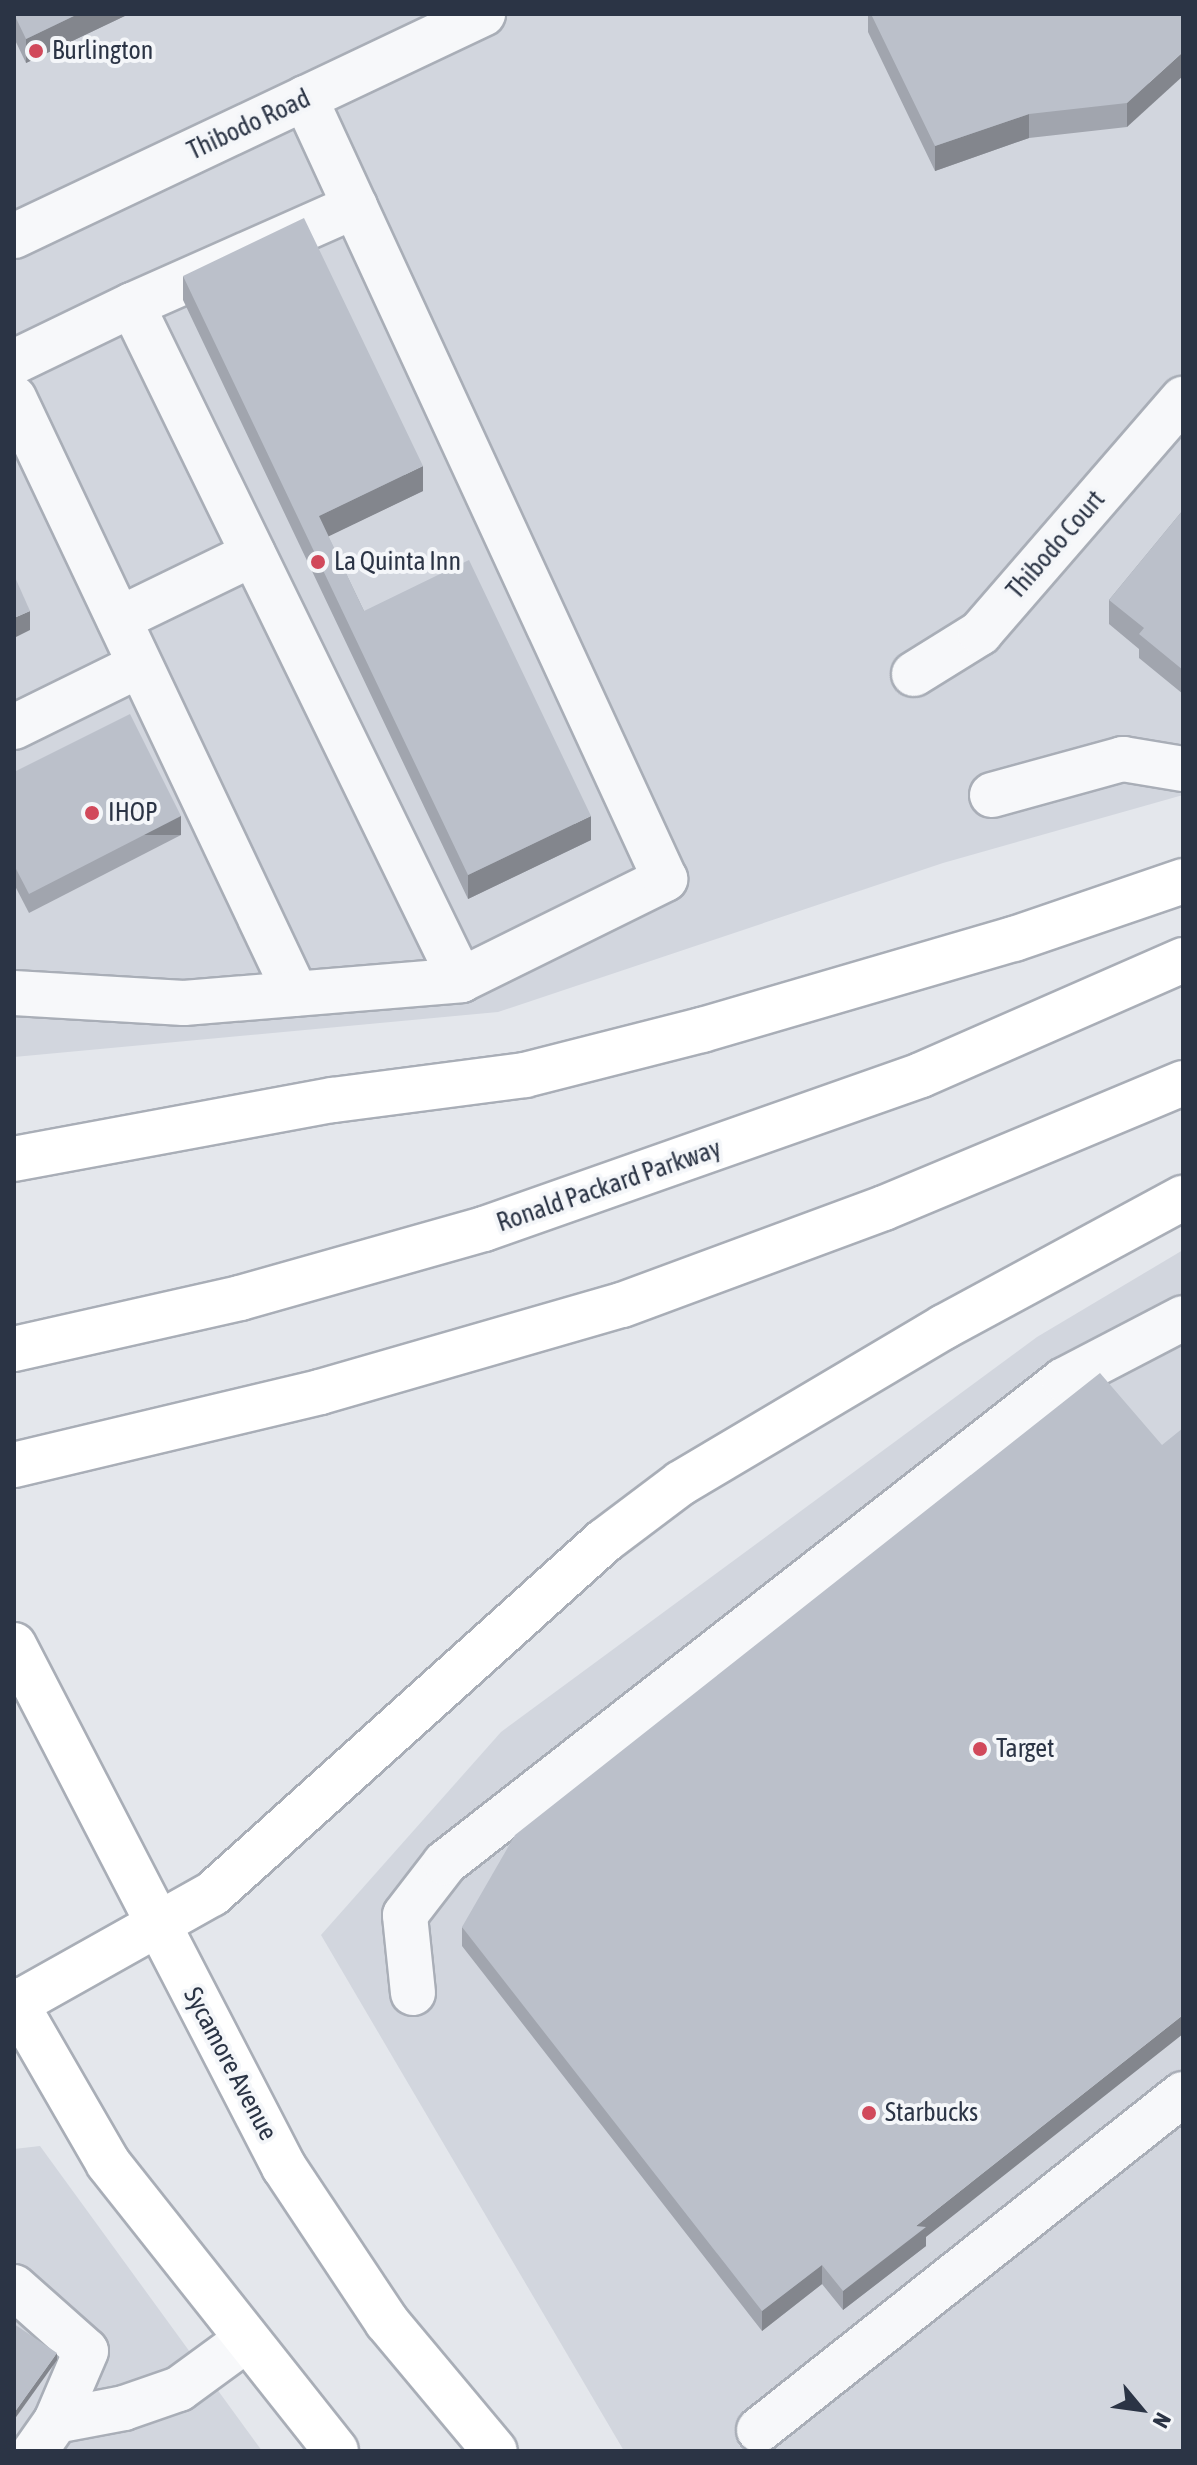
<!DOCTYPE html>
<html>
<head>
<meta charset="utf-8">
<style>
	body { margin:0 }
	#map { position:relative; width:1197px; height:2465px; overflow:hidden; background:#e4e7ec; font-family:"Asap Condensed",sans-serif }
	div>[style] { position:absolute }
	.built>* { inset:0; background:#d2d6de }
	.roads { filter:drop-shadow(2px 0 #a9aeb7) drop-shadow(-2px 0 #a9aeb7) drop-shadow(0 2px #a9aeb7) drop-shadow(0 -2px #a9aeb7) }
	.minor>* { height:44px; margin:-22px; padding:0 22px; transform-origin:22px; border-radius:22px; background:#f7f8fa }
	.major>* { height:44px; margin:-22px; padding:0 22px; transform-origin:22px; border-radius:22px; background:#fff }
	.highway>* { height:44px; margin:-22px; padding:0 22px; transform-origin:22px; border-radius:22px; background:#fff }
	.wall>* { inset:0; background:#a1a5ae }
	.shaded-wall>* { inset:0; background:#83868d; transform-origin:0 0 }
	.building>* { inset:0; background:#bbc0ca }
	.dots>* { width:22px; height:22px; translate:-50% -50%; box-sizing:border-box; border:4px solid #f4f6f9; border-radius:50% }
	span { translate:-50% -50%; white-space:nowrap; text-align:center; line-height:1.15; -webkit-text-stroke:8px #f4f6f9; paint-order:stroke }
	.poi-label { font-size:26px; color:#2b3445 }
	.left { translate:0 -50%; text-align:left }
	.street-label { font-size:26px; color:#2b3445 }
	.frame { position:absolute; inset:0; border:16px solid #2b3445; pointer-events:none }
	.north { position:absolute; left:1101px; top:2369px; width:80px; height:80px; -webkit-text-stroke:6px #f4f6f9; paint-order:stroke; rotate:119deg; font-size:22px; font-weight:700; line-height:32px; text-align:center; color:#2b3445 }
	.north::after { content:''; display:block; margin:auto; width:28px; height:36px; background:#2b3445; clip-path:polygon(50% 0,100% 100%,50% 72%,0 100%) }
</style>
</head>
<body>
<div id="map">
	<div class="built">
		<i style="clip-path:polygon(14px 14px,1183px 14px,1183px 795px,943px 863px,498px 1012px,14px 1057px)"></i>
		<i style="clip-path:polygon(1183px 1250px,1183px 2451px,624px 2451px,321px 1935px,501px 1732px,1037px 1337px)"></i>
		<i style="clip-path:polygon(40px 2146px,262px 2451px,14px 2451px,14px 2149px)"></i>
	</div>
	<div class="roads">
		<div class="minor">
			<i style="left:14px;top:236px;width:519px;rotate:-25.33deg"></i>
			<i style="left:132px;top:305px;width:244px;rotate:-23.9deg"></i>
			<i style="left:14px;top:362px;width:131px;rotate:-25.8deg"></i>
			<i style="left:132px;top:305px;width:751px;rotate:64.02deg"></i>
			<i style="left:14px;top:398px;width:659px;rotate:64.68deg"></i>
			<i style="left:119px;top:619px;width:149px;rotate:-25.9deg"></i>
			<i style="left:914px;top:674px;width:78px;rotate:-31.8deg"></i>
			<i style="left:980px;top:633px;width:310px;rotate:-49.1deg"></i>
			<i style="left:14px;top:727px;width:140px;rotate:-26.2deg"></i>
			<i style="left:992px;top:795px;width:136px;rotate:-15.4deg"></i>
			<i style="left:1123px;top:759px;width:61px;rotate:9.5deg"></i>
			<i style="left:14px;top:993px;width:170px;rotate:3.4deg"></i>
			<i style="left:184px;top:1003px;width:278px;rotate:-4.7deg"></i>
			<i style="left:461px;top:980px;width:228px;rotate:-26.3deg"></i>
			<i style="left:665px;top:879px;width:860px;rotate:-114.75deg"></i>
			<i style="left:413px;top:1993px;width:78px;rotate:-95.9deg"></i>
			<i style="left:405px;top:1915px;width:66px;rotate:-52.4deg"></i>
			<i style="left:445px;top:1863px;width:785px;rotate:-37.96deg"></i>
			<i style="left:1064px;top:1380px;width:134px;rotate:-27.5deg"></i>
			<i style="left:14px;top:2287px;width:96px;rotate:41.6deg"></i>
			<i style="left:86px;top:2351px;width:76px;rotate:113.2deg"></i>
			<i style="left:56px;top:2421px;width:37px;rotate:125deg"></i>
			<i style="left:56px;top:2421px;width:69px;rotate:-10.8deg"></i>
			<i style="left:124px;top:2408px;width:58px;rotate:-19.1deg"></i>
			<i style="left:179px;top:2389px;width:83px;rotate:-36.2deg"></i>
			<i style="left:759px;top:2430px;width:541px;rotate:-38.4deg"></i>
		</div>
		<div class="major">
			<i style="left:14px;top:1645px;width:588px;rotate:62.65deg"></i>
			<i style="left:284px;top:2167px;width:186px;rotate:56.4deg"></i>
			<i style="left:387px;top:2322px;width:168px;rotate:50.1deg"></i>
			<i style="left:14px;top:2000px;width:188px;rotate:60deg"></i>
			<i style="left:108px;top:2163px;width:367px;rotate:51.6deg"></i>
		</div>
		<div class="highway">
			<i style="left:14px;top:1159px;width:324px;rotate:-10.5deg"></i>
			<i style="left:333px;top:1100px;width:194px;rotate:-7.4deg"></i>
			<i style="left:525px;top:1075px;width:183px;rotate:-14.3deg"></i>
			<i style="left:702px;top:1030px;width:325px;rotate:-16.3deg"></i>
			<i style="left:1014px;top:939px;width:179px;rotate:-18.9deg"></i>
			<i style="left:14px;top:1349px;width:232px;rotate:-12.7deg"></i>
			<i style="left:240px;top:1298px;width:254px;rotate:-15.8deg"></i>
			<i style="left:484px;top:1229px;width:463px;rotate:-19.4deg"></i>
			<i style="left:921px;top:1075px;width:286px;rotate:-23.7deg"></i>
			<i style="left:14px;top:1465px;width:315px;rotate:-13.4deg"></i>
			<i style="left:320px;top:1392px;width:314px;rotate:-16.1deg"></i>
			<i style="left:622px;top:1305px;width:279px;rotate:-20.3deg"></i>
			<i style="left:884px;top:1208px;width:324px;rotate:-22.7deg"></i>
			<i style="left:14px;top:2005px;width:227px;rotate:-29.3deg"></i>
			<i style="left:212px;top:1894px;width:528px;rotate:-42deg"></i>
			<i style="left:604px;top:1541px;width:96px;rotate:-37deg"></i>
			<i style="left:681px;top:1483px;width:306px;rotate:-30.7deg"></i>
			<i style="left:944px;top:1327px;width:272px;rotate:-28.4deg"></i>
		</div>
	</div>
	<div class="wall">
		<i style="clip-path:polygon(14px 14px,129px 14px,26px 63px,14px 38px)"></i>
		<i style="clip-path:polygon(868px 14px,1183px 14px,1127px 127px,1029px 138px,935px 171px,868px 32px)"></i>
		<i style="clip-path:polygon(183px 276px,423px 491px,328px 536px,364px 611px,591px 840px,468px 899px,183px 300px)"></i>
		<i style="clip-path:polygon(1183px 510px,1183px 694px,1139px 658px,1139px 649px,1109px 624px,1109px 600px)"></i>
		<i style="clip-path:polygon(14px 772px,181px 835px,29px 913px,14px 884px)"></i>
		<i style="clip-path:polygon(462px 1927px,926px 2237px,926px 2246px,843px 2310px,822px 2284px,762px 2331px,462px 1946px)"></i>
	</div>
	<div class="shaded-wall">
		<i style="clip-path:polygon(78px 14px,129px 14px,26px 63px,26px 39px)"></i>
		<i style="clip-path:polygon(1183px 52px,1183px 76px,1127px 127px,1127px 103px)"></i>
		<i style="clip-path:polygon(1029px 114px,1029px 138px,935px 171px,935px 146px)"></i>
		<i style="clip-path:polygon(423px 466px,423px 491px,319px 541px,319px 516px)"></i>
		<i style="clip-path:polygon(30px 611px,30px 630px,14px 638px,14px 618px)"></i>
		<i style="left:181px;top:816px;width:19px;height:171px;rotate:90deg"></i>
		<i style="clip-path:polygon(591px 816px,591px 840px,468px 899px,468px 875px)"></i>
		<i style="clip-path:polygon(1183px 2015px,1183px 2034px,926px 2237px,926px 2246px,843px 2310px,843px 2291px,916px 2226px)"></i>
		<i style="clip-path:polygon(822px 2265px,822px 2284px,762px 2331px,762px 2311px)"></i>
		<i style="clip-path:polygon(57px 2353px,57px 2360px,14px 2420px,14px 2413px)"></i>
	</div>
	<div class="building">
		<i style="clip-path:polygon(14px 14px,78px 14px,26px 39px)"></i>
		<i style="clip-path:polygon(871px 14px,1183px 14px,1183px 52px,1127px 103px,1029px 114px,935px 146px)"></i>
		<i style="clip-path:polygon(304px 218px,423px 466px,319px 516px,364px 611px,469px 560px,591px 816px,468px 875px,183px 276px)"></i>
		<i style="clip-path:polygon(1183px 510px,1183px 670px,1139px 634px,1144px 628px,1109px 600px)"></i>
		<i style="clip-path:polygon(14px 575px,30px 611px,14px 618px)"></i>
		<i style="clip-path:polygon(130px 714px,181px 816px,29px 894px,14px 865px,14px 772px)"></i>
		<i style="clip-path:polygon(1100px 1373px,1162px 1445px,1183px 1428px,1183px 2015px,916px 2226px,926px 2227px,843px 2291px,822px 2265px,762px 2311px,462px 1927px,515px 1835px)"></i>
		<i style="clip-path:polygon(14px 2324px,57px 2353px,14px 2413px)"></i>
	</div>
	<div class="dots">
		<i style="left:36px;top:51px;background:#d1495b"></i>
		<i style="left:318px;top:562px;background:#d1495b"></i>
		<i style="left:92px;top:813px;background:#d1495b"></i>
		<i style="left:980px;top:1749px;background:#d1495b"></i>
		<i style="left:869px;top:2113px;background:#d1495b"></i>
	</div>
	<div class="poi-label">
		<span class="left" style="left:52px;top:51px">Burlington</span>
		<span class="left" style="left:334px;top:562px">La Quinta Inn</span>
		<span class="left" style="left:108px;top:813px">IHOP</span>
		<span class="left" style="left:996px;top:1749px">Target</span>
		<span class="left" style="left:885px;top:2113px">Starbucks</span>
	</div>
	<div class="street-label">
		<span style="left:249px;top:125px;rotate:-25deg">Thibodo Road</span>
		<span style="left:1056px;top:545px;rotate:-49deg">Thibodo Court</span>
		<span style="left:609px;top:1186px;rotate:-19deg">Ronald Packard Parkway</span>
		<span style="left:230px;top:2064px;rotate:62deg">Sycamore Avenue</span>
	</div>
	<div class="frame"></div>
	<div class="north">N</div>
</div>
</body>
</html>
